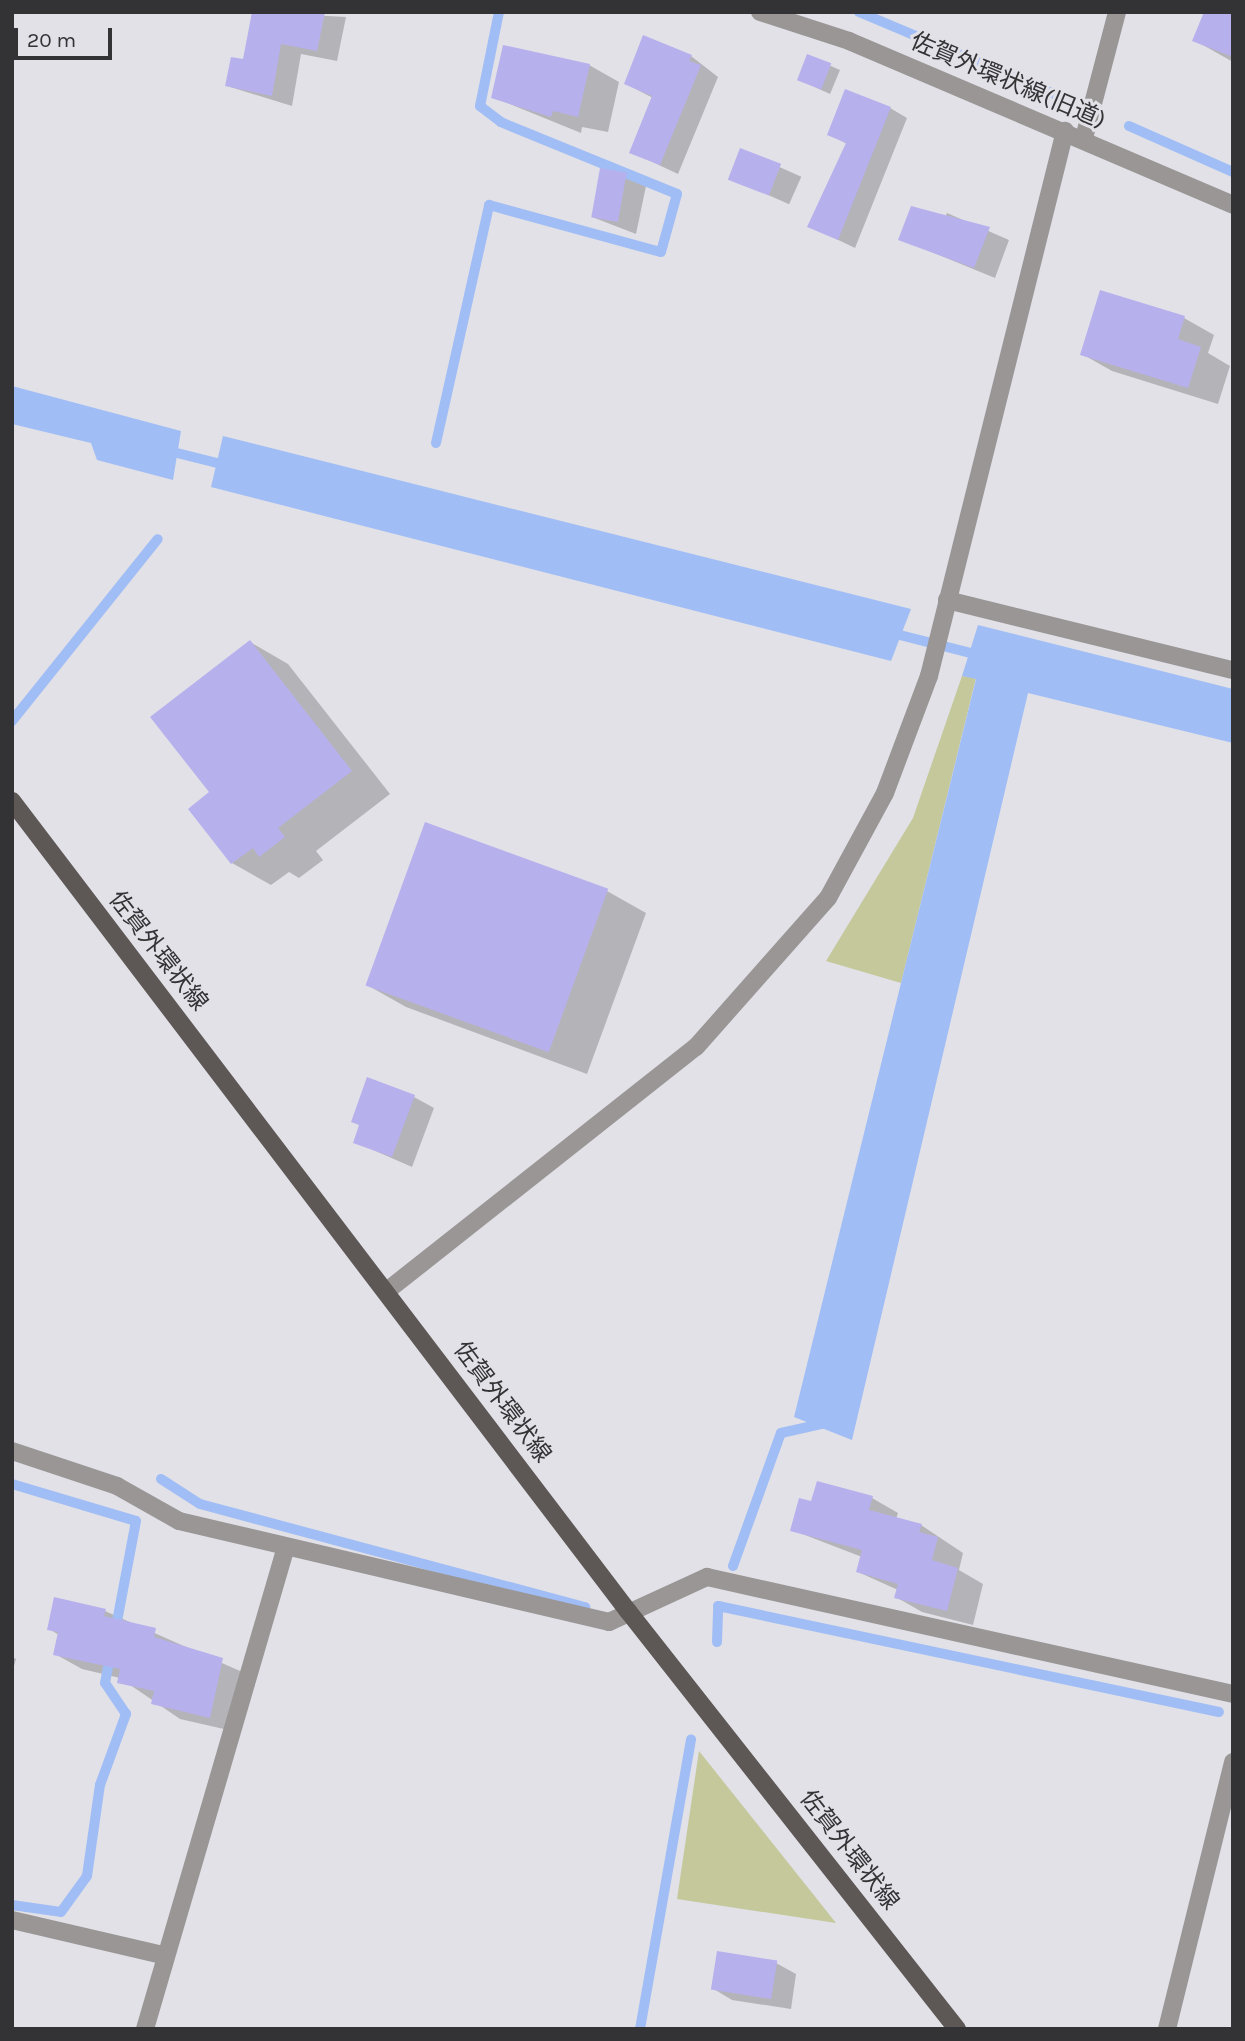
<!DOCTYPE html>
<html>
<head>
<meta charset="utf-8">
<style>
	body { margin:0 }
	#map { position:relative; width:1245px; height:2041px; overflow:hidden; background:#e1e1e7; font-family:Karla,"Noto Sans JP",sans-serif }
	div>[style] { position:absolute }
	.green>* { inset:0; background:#c5c89a }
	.water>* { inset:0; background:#a1bdf5 }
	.shadow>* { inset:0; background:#0003; transform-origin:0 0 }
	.stream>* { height:10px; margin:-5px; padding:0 5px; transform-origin:5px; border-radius:5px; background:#a1bdf5 }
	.building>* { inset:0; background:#b6b0ed; transform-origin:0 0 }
	.minor>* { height:18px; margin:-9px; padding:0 9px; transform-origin:9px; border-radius:9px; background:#999695 }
	.tertiary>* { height:18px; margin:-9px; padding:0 9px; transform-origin:9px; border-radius:9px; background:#999695 }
	.primary>* { height:18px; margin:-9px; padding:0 9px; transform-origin:9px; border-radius:9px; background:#5d5856 }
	span { translate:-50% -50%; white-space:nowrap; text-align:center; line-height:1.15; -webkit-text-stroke:6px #e1e1e7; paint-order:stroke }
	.street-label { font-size:24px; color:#333335 }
	.frame { position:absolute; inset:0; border:14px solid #333335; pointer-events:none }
	.scale { position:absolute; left:14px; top:28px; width:98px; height:32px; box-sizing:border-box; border:4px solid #333335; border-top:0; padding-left:9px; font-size:21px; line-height:24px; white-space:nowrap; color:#333335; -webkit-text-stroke:5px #e1e1e7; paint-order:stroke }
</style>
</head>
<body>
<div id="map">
	<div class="green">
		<i style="clip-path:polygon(962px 676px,976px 678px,901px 983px,826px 961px,913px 818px)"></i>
		<i style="clip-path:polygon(699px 1751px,836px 1923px,677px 1899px)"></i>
	</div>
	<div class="water">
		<i style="clip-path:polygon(12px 386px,181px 431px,173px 480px,97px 460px,91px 443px,12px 424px)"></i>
		<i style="clip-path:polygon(223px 436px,426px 487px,911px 609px,891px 661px,211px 487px)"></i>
		<i style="clip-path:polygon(978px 625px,1233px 689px,1233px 743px,1028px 693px,852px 1440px,794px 1417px,976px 679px,962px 676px)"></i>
	</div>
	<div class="shadow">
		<i style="clip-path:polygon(254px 12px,346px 17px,337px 61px,301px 54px,292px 106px,227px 86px,244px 61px)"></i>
		<i style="clip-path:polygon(1233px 12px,1233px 62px,1194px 40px)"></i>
		<i style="clip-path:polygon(691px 56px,718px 77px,678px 174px,631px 152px,653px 98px,626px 84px)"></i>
		<i style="clip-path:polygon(808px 56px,840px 70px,830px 94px,808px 84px)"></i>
		<i style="clip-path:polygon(589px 65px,619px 82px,608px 132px,582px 127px,581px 133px,493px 97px)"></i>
		<i style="clip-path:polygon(890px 108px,907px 118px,855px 248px,809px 226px,847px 144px,829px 134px)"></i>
		<i style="left:741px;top:150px;width:66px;height:30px;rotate:24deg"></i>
		<i style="clip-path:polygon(626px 175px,646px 186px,636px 234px,592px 217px)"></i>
		<i style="clip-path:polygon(947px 213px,1009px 240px,995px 278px,900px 239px,944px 220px)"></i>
		<i style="clip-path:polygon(1184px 318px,1214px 335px,1208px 353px,1230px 366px,1218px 404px,1112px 371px,1082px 354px)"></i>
		<i style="clip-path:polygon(250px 642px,288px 664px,390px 794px,316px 851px,323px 860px,299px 878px,289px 872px,271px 885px,232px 863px,190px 809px,211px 792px)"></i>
		<i style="clip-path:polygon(607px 891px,646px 913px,587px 1074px,406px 1007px,367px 985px)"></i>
		<i style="clip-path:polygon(414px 1097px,434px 1108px,412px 1167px,355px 1142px)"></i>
		<i style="clip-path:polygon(872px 1498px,898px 1513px,896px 1519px,921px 1525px,963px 1553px,959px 1570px,983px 1584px,973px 1625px,922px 1612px,896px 1597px,898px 1590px,858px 1572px,862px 1557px,792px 1530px,812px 1503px)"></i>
		<i style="clip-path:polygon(105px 1611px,249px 1675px,237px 1732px,180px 1719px,120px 1678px,82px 1669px,55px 1654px,59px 1635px,49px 1629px)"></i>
		<i style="clip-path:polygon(12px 1657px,16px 1659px,12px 1673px)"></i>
		<i style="clip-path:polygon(776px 1963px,796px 1974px,791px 2009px,732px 2000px,712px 1988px)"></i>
	</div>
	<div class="stream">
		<i style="left:859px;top:12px;width:219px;rotate:22.8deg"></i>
		<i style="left:1129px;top:126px;width:114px;rotate:23.9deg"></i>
		<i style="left:436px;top:443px;width:244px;rotate:-77.4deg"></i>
		<i style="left:489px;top:205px;width:178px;rotate:15.3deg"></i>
		<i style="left:661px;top:252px;width:60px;rotate:-74.6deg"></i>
		<i style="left:677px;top:194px;width:190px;rotate:-157.8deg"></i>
		<i style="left:501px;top:122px;width:26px;rotate:-143deg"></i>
		<i style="left:480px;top:106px;width:96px;rotate:-78.6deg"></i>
		<i style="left:169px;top:451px;width:62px;rotate:14deg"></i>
		<i style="left:888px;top:632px;width:97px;rotate:14.3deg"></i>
		<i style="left:12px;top:721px;width:233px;rotate:-51.3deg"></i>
		<i style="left:161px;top:1479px;width:46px;rotate:32.7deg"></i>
		<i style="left:200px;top:1504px;width:399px;rotate:15deg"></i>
		<i style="left:12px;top:1484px;width:129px;rotate:16.6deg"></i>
		<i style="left:136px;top:1521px;width:113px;rotate:100.7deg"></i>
		<i style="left:733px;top:1566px;width:141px;rotate:-70.2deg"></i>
		<i style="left:781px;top:1433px;width:50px;rotate:-12.7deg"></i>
		<i style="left:717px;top:1642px;width:36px;rotate:-88deg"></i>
		<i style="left:718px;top:1606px;width:512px;rotate:11.95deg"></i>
		<i style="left:12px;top:1905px;width:49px;rotate:8.1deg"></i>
		<i style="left:61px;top:1912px;width:44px;rotate:-54.2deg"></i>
		<i style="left:87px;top:1876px;width:92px;rotate:-81.9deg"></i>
		<i style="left:100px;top:1785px;width:76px;rotate:-69.9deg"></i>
		<i style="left:126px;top:1714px;width:37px;rotate:-124deg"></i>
		<i style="left:105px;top:1683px;width:31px;rotate:-79deg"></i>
		<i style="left:640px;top:2029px;width:294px;rotate:-80deg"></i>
	</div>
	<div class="building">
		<i style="clip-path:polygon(252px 12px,325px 12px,317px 51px,281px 44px,272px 96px,225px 86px,231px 57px,243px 59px)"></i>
		<i style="clip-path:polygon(1204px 12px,1233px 12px,1233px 57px,1192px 41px)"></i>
		<i style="clip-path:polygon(643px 35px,692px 55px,689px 61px,701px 65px,660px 165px,629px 153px,652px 96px,624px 84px)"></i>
		<i style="clip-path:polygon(503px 45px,590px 64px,578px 117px,553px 111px,551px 117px,491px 98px)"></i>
		<i style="left:807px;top:54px;width:26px;height:28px;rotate:21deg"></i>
		<i style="clip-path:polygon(845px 89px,891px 107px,838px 240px,807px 227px,846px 143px,827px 135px)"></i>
		<i style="left:740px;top:148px;width:44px;height:34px;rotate:21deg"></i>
		<i style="left:600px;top:168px;width:27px;height:50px;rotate:10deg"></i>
		<i style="clip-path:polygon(911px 206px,990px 227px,974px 268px,898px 240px)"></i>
		<i style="clip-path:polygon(1100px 290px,1185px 316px,1178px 339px,1201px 347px,1188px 388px,1080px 355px)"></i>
		<i style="clip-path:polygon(250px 640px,352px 771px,278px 828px,285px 837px,259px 857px,253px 848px,231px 864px,188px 809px,209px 792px,150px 717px)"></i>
		<i style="left:425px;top:822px;width:195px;height:174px;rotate:20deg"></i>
		<i style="clip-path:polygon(367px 1077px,415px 1095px,392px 1157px,353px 1143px,359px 1125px,351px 1122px)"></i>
		<i style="clip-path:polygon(817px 1481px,873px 1496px,869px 1510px,922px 1524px,919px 1532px,938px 1537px,932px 1560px,958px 1568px,947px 1611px,894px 1598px,898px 1584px,856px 1572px,862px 1550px,790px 1531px,799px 1498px,811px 1501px)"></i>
		<i style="clip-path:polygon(54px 1597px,106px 1609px,104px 1616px,156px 1628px,154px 1637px,223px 1658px,210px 1718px,151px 1704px,154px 1691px,117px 1683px,120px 1669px,53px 1655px,58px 1632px,47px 1630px)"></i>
		<i style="left:717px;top:1951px;width:61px;height:39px;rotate:9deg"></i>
	</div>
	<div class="minor">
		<i style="left:760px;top:12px;width:94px;rotate:18deg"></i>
		<i style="left:849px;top:41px;width:418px;rotate:23.1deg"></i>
		<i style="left:1084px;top:138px;width:130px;rotate:-75.3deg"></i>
		<i style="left:947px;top:600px;width:294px;rotate:13.8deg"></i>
		<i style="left:12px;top:1451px;width:111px;rotate:18.4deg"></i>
		<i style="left:117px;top:1486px;width:71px;rotate:29.4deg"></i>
		<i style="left:179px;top:1521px;width:442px;rotate:13.2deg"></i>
		<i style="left:609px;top:1622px;width:108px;rotate:-24.7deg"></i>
		<i style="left:707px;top:1577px;width:539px;rotate:12.54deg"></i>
		<i style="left:12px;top:1920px;width:155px;rotate:13.1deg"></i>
		<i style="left:145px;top:2029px;width:499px;rotate:-73.7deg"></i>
		<i style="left:1167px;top:2029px;width:275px;rotate:-76.1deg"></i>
	</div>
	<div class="tertiary">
		<i style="left:388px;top:1290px;width:392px;rotate:-38.3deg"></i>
		<i style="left:696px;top:1047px;width:199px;rotate:-48.5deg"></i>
		<i style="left:828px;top:898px;width:119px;rotate:-61.5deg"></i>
		<i style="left:885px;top:793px;width:125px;rotate:-69.4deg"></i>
		<i style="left:929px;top:676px;width:562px;rotate:-75.99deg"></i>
	</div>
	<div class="primary">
		<i style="left:12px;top:801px;width:1018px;rotate:52.75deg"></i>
		<i style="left:628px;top:1611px;width:532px;rotate:51.79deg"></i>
	</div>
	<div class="street-label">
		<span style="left:1008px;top:81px;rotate:23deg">佐賀外環状線(旧道)</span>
		<span style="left:158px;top:951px;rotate:52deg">佐賀外環状線</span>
		<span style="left:502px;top:1402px;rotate:53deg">佐賀外環状線</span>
		<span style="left:849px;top:1850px;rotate:52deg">佐賀外環状線</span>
	</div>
	<div class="frame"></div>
	<div class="scale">20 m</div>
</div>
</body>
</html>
